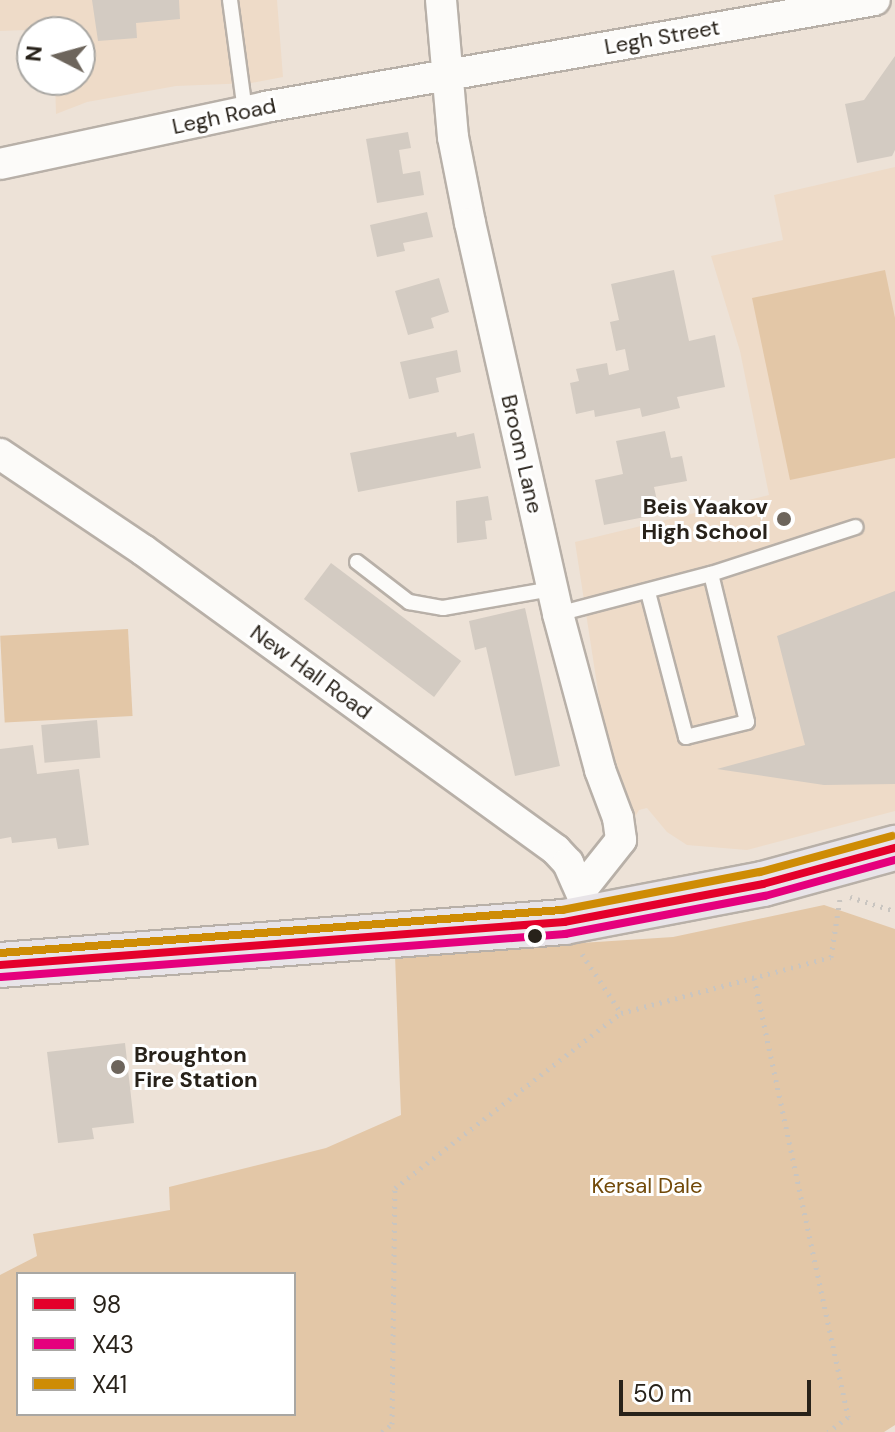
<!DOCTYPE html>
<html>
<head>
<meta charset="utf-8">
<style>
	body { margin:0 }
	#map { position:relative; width:895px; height:1432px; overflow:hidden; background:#ede2d7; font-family:"DM Sans",sans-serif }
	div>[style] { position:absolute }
	.built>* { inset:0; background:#eedbc8 }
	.green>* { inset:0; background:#e3c7a7; transform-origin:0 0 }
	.building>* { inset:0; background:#d3cbc2; transform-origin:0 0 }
	.path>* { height:5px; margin-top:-2.5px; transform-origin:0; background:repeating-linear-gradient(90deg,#c9c5c0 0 2px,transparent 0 8px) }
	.roads { filter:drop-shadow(2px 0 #b8b0a8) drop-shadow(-2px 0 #b8b0a8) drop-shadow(0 2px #b8b0a8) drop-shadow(0 -2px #b8b0a8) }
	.service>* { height:14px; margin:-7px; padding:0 7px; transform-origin:7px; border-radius:7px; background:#fcfbf9 }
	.minor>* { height:30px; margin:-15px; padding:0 15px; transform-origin:15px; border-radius:15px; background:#fcfbf9 }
	.trunk>* { height:44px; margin:-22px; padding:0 22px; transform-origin:22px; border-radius:22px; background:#e8e4e8 }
	.bus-1>* { height:8px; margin:-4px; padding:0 4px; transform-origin:4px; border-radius:4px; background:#e4002b }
	.bus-2>* { height:8px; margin:-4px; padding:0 4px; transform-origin:4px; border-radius:4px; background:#e5007d }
	.bus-3>* { height:8px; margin:-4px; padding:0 4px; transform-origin:4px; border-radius:4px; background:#ce8c05 }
	.dots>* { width:22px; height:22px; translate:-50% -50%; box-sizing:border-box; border:4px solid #fff; border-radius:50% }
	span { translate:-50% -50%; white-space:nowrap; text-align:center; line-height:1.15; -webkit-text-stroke:6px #fff; paint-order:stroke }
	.street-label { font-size:22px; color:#28221a }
	.poi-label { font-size:22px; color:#28221a; font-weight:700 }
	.right { translate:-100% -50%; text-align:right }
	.left { translate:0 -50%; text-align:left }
	.park-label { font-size:22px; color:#714909 }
	.legend { position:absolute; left:16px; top:1272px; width:280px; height:144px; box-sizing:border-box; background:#fff; border:2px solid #a9a7a3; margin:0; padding:10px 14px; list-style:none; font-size:24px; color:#28221a }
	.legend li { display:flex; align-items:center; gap:16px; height:40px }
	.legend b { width:40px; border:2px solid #a9a7a3 }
	.north { position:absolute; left:16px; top:16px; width:80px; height:80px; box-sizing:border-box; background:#fff; border:2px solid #a9a7a3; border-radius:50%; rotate:276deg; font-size:22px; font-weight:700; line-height:32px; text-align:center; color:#28221a }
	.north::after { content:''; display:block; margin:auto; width:28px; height:36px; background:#6d655c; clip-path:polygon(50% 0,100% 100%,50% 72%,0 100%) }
	.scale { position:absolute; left:619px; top:1380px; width:192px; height:36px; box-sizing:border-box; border:4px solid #28221a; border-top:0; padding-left:10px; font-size:24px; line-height:28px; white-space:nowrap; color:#28221a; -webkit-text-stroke:6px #fff; paint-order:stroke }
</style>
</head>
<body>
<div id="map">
	<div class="built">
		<i style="clip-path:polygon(0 0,277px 0,283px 77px,251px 83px,176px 86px,87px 102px,56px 114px,55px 80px,80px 80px,80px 32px,53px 32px,52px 29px,0 31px)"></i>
		<i style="clip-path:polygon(895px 167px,895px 811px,747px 850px,687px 845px,667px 832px,647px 808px,639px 810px,621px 840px,575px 542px,769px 495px,740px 351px,711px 256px,783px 240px,774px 195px)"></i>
	</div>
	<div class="green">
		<i style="clip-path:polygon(885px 270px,895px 318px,895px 458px,790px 480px,752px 298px)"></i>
		<i style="left:128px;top:629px;width:87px;height:128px;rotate:87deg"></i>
		<i style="clip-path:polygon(evenodd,824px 905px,895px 929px,895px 1425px,884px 1432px,0 1432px,0 1275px,37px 1256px,33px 1234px,170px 1210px,169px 1187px,326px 1148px,401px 1115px,395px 955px,673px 937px,824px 905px,18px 1274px,294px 1274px,294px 1414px,18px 1414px,18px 1274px)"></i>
	</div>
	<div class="building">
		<i style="clip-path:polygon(92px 0,179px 0,180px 19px,136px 23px,137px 38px,98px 41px)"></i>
		<i style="clip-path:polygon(895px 56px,895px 150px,892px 156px,857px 163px,845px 104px,864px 100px)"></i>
		<i style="clip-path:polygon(408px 132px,411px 148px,399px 150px,403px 174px,420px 171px,424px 195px,377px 203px,366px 139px)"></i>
		<i style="clip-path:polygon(427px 212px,433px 237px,403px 243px,405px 251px,377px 257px,370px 225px)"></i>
		<i style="clip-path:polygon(674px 270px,689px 341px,715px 335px,725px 387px,677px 397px,680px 408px,642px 417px,640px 408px,595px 417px,594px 410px,576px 414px,570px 383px,579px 381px,576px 369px,607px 363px,609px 375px,629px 370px,625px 349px,616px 351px,610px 322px,619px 320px,611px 284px)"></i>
		<i style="clip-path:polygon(439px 278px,449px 312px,431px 318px,434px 328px,408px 335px,395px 291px)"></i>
		<i style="clip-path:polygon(457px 350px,461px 372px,436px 378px,439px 392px,409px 399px,400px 362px)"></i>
		<i style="clip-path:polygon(665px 431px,671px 458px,682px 456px,687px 481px,654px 487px,660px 514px,604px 525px,595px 480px,623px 474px,616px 441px)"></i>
		<i style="clip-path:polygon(456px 432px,457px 437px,474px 433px,481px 468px,358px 492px,350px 453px)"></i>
		<i style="clip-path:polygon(488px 496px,492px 520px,485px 521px,487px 539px,457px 543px,456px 501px)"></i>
		<i style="left:331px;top:563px;width:163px;height:45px;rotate:37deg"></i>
		<i style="clip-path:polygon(895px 591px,895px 784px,824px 785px,717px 769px,805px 745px,777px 636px)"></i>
		<i style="clip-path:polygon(525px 608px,560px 766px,515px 776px,486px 647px,475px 650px,469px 621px)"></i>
		<i style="left:97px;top:720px;width:38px;height:56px;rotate:85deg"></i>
		<i style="clip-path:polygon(33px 745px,37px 774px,79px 769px,89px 845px,58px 849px,56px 838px,12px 843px,11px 837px,0 839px,0 749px)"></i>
		<i style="clip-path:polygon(125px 1043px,134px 1123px,92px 1128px,94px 1139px,58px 1143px,47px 1052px)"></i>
	</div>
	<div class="path">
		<i style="left:850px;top:897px;width:47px;rotate:17.3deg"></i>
		<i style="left:582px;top:954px;width:71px;rotate:56.5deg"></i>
		<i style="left:754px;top:978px;width:449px;rotate:77.9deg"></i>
		<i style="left:848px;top:1417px;width:25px;rotate:143deg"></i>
		<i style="left:382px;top:1432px;width:13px;rotate:-39deg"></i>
		<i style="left:392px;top:1424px;width:236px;rotate:-89.3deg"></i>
		<i style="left:395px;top:1188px;width:286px;rotate:-37.8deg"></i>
		<i style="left:621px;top:1013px;width:217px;rotate:-14.9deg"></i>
		<i style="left:831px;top:957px;width:59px;rotate:-81.2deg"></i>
	</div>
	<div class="roads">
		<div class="service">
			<i style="left:230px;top:0;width:112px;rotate:82.3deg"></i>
			<i style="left:357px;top:562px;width:66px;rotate:37.6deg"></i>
			<i style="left:409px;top:602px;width:35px;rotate:10deg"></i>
			<i style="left:443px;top:608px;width:111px;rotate:-9.9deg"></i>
			<i style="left:711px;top:574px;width:152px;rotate:-18deg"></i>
			<i style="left:558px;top:614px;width:158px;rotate:-14.7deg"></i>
			<i style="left:711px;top:574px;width:152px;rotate:76.3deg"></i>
			<i style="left:747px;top:722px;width:63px;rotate:166.2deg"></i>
			<i style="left:686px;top:737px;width:150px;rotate:-104.7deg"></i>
		</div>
		<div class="minor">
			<i style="left:441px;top:0;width:138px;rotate:85deg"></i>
			<i style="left:453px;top:137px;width:88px;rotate:78.8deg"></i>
			<i style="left:470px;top:223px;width:401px;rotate:77.3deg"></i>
			<i style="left:558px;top:614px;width:162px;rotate:74.9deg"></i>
			<i style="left:600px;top:770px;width:51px;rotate:69.4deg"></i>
			<i style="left:618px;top:818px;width:22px;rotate:82deg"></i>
			<i style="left:621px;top:840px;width:63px;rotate:128.5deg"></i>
			<i style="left:0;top:164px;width:271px;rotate:-12.1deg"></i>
			<i style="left:265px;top:107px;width:619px;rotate:-9.95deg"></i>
			<i style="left:0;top:454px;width:172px;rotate:33.9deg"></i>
			<i style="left:143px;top:550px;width:510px;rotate:35.99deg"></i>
			<i style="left:556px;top:850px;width:18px;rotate:47deg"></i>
			<i style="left:568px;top:863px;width:45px;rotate:66.3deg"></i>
		</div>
		<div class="trunk">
			<i style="left:0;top:965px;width:566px;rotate:-4.36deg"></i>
			<i style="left:564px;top:922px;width:203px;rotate:-10.8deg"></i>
			<i style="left:763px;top:884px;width:137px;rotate:-15.3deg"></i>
		</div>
	</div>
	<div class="bus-1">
		<i style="left:0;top:965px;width:566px;rotate:-4.36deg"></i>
		<i style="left:564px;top:922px;width:203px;rotate:-10.8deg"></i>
		<i style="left:763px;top:884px;width:137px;rotate:-15.3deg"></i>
	</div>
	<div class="bus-2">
		<i style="left:1px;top:977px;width:566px;rotate:-4.36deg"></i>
		<i style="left:565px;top:934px;width:204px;rotate:-10.8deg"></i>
		<i style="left:765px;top:896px;width:135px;rotate:-15.5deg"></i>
	</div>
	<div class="bus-3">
		<i style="left:0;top:953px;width:564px;rotate:-4.38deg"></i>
		<i style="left:562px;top:910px;width:202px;rotate:-10.9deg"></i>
		<i style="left:760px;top:872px;width:137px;rotate:-15.3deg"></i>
	</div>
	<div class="dots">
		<i style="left:784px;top:519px;background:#6d655c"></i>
		<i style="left:535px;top:936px;background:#28221a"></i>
		<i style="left:118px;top:1067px;background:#6d655c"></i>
	</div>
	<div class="street-label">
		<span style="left:662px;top:37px;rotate:-10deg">Legh Street</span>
		<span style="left:224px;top:116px;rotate:-12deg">Legh Road</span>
		<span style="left:522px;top:454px;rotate:77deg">Broom Lane</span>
		<span style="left:311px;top:672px;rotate:36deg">New Hall Road</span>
	</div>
	<div class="poi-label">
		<span class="right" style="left:768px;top:519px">Beis Yaakov<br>High School</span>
		<span class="left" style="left:134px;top:1067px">Broughton<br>Fire Station</span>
	</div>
	<div class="park-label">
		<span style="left:647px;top:1186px">Kersal Dale</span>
	</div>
	<ul class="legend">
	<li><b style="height:10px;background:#e4002b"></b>98</li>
	<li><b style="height:10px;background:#e5007d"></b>X43</li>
	<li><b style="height:10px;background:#ce8c05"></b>X41</li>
	</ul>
	<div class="north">N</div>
	<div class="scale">50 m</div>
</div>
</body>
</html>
